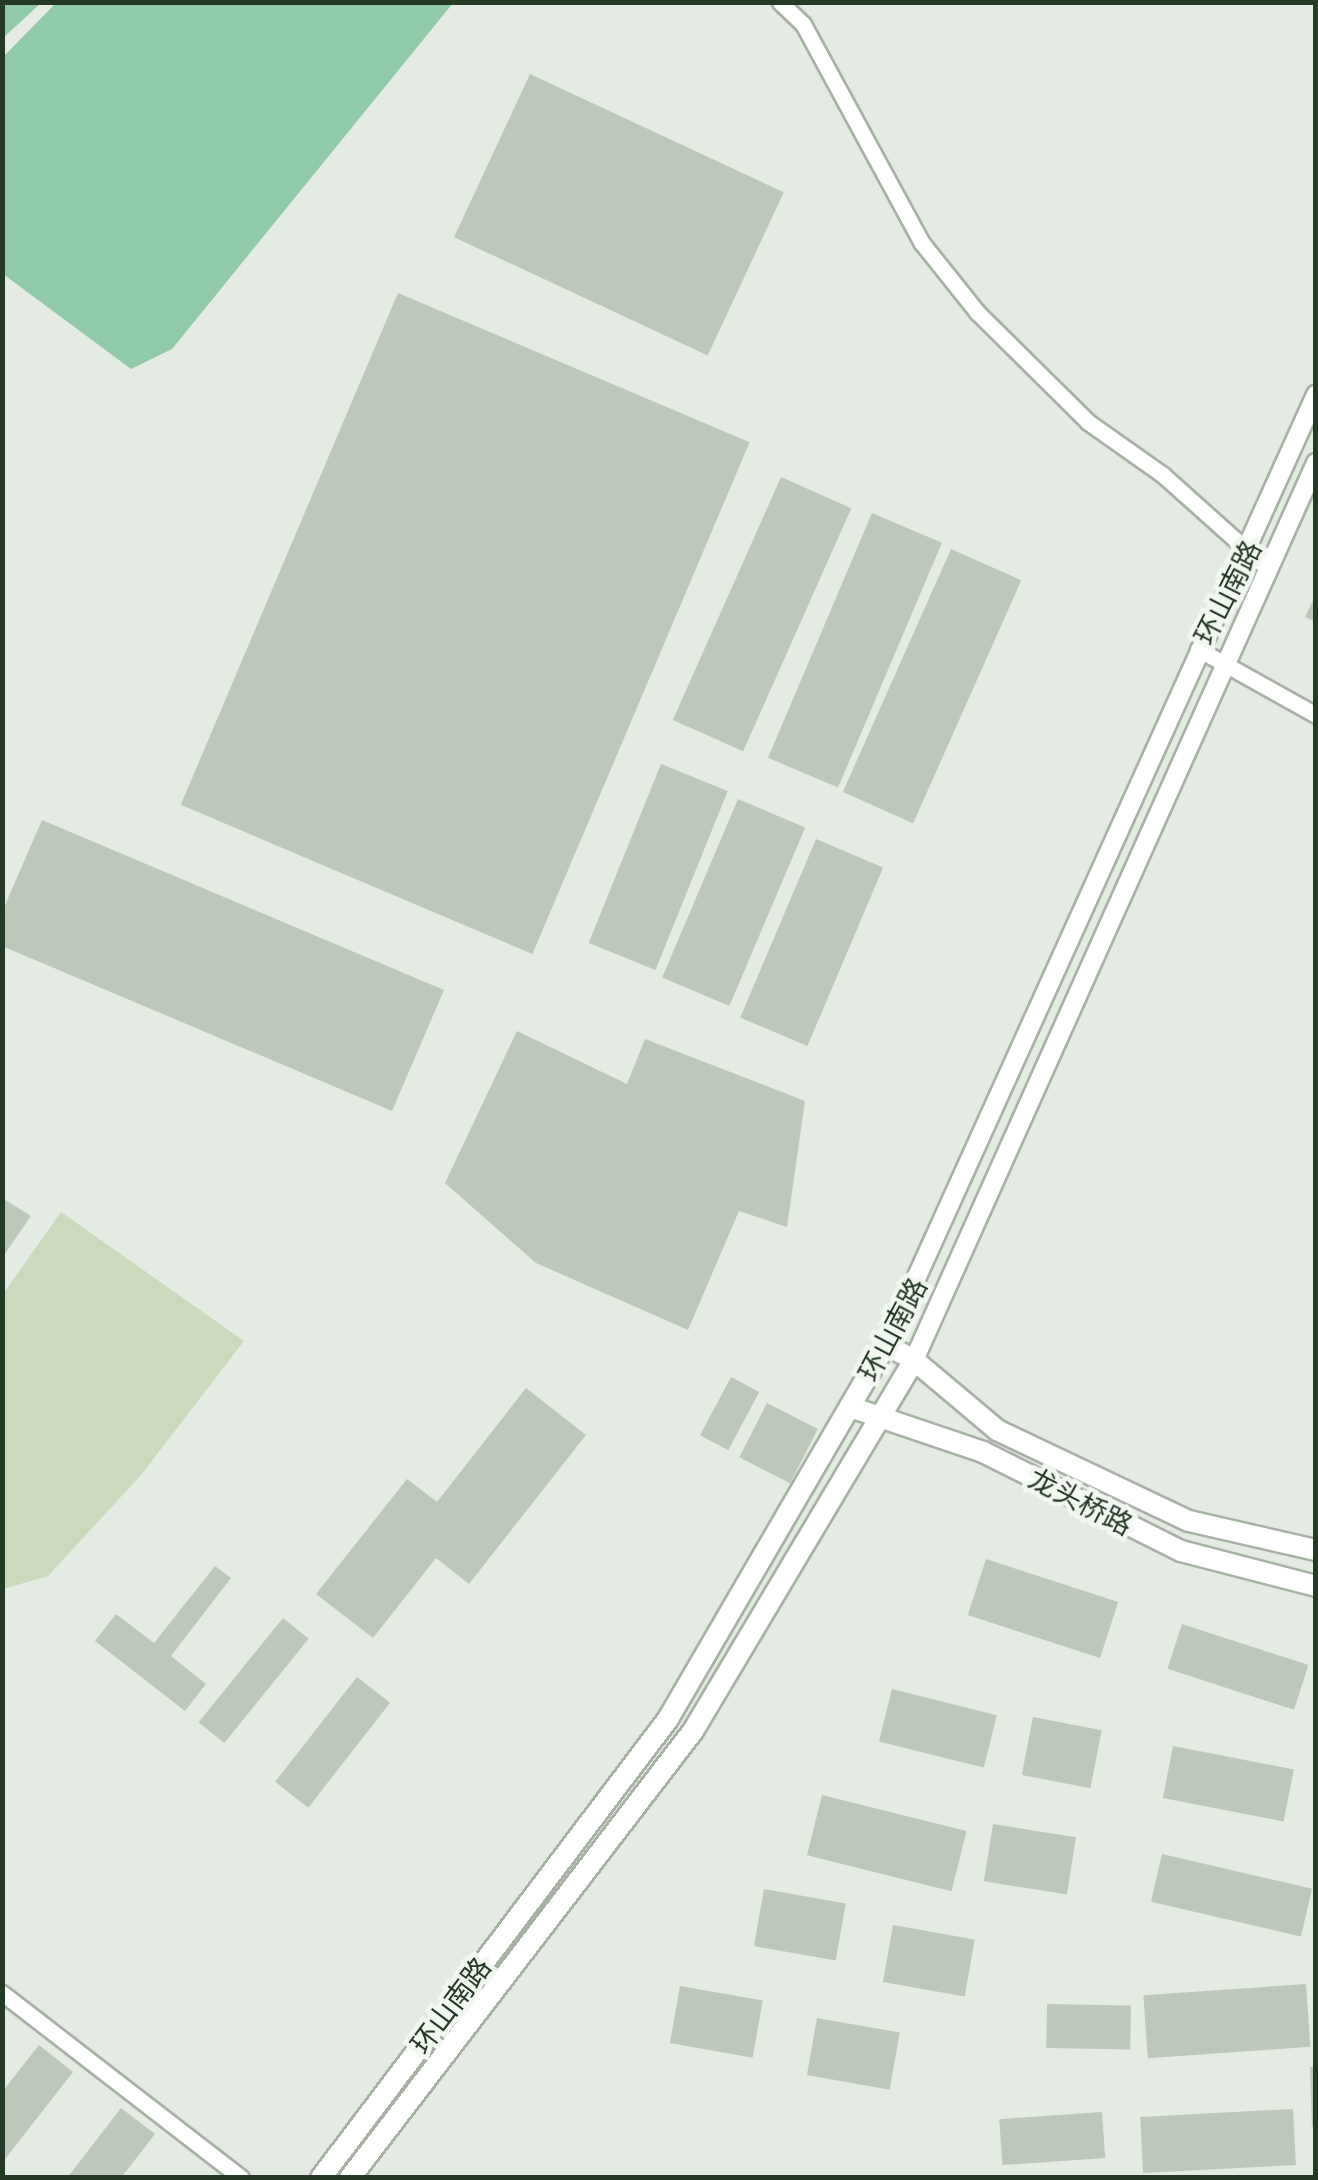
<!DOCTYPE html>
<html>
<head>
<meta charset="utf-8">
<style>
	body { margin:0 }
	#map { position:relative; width:1318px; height:2180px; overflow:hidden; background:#e4ebe2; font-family:"Exo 2","Noto Sans SC",sans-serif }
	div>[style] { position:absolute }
	.green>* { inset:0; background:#cbdabd }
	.water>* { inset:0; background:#90caa8 }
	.building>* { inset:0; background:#bdc8bb; transform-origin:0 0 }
	.roads { filter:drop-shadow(2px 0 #a7b2a5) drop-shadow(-2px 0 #a7b2a5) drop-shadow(0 2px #a7b2a5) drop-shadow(0 -2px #a7b2a5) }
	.minor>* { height:15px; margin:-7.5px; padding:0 7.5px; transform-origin:7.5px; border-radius:7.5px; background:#fff }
	.tertiary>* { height:18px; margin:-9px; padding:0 9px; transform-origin:9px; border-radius:9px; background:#fff }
	.secondary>* { height:20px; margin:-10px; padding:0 10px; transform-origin:10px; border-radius:10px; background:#fff }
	span { translate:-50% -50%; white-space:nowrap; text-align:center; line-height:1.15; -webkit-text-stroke:9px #f3f7f2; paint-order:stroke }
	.street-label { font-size:28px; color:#243a24 }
	.frame { position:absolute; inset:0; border:5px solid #243a24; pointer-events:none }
</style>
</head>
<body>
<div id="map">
	<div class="green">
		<i style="clip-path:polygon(61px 1212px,244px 1341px,141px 1475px,48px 1576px,3px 1589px,3px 1294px)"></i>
	</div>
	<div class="water">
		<i style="clip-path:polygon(3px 2px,41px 2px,41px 3px,3px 38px)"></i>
		<i style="clip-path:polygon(56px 3px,57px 2px,453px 3px,172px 349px,131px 369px,3px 274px,3px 57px)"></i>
	</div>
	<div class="building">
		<i style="left:530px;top:74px;width:280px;height:180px;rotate:25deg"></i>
		<i style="left:398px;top:293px;width:382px;height:556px;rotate:23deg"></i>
		<i style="left:781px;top:477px;width:77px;height:266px;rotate:24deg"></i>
		<i style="left:872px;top:513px;width:76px;height:266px;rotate:23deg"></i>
		<i style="left:951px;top:549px;width:77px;height:266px;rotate:24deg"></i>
		<i style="clip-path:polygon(1316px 594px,1316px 622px,1305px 617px)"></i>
		<i style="left:661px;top:764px;width:72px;height:193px;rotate:22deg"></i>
		<i style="left:738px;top:799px;width:73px;height:194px;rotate:23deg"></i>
		<i style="clip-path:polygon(42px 820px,444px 990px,392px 1111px,2px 946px,2px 912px)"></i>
		<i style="left:816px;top:839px;width:73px;height:194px;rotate:23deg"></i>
		<i style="clip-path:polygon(517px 1031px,627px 1084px,645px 1039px,805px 1101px,787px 1227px,739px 1211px,688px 1330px,536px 1263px,445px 1183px)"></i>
		<i style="clip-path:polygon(2px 1198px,31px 1216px,2px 1258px)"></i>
		<i style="left:731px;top:1377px;width:32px;height:66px;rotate:28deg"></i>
		<i style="clip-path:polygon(526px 1388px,586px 1435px,469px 1584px,436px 1558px,373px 1638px,316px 1594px,407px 1479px,437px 1502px)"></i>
		<i style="left:767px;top:1403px;width:57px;height:61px;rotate:27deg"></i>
		<i style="left:986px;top:1559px;width:139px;height:59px;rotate:18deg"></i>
		<i style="clip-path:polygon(215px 1566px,231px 1578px,171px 1656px,206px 1684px,185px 1711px,95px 1641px,116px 1614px,154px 1643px)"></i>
		<i style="left:283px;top:1618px;width:33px;height:134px;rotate:39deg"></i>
		<i style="left:1182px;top:1624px;width:133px;height:47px;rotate:18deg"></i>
		<i style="left:357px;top:1677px;width:42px;height:133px;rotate:38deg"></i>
		<i style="left:892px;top:1689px;width:108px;height:54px;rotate:14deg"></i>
		<i style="left:1033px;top:1717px;width:70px;height:59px;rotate:11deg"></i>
		<i style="left:1173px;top:1746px;width:123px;height:53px;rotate:11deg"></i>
		<i style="left:822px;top:1795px;width:149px;height:62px;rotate:14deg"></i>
		<i style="left:993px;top:1824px;width:84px;height:58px;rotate:9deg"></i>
		<i style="left:1162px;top:1854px;width:154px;height:49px;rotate:13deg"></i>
		<i style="left:764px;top:1889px;width:83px;height:58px;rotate:10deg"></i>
		<i style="left:893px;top:1925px;width:83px;height:58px;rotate:10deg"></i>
		<i style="left:1306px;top:1984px;width:63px;height:163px;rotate:86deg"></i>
		<i style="left:680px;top:1986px;width:84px;height:58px;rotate:10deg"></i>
		<i style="left:1047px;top:2004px;width:84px;height:44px;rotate:1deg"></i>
		<i style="left:817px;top:2018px;width:84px;height:58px;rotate:10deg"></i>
		<i style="clip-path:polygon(39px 2045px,73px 2072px,2px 2163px,2px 2092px)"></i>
		<i style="clip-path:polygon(1310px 2067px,1316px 2067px,1316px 2127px,1312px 2127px)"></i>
		<i style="clip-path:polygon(121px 2108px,155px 2134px,121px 2178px,67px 2178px)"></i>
		<i style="left:1293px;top:2109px;width:56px;height:153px;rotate:87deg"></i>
		<i style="left:1102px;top:2112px;width:46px;height:103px;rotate:86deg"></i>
	</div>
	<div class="roads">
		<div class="minor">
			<i style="left:780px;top:2px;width:32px;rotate:44deg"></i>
			<i style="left:803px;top:24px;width:249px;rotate:61.5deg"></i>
			<i style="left:922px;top:243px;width:88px;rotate:51.4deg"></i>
			<i style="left:977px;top:312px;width:156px;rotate:44.7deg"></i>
			<i style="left:1088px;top:422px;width:92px;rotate:35.2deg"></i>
			<i style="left:1163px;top:475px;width:141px;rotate:41.8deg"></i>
			<i style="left:1198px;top:649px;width:135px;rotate:29.2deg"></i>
			<i style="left:2px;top:1993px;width:302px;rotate:37.7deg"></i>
		</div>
		<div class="tertiary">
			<i style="left:886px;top:1345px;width:1043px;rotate:-65.65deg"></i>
			<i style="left:914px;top:1360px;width:983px;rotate:-65.86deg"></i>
		</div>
		<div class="secondary">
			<i style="left:850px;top:1407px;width:140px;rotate:18.7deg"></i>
			<i style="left:983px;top:1452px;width:221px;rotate:26.6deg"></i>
			<i style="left:1181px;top:1551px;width:139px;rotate:14.5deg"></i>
			<i style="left:321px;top:2178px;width:575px;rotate:-52.91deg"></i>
			<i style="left:668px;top:1719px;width:433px;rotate:-59.8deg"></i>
			<i style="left:886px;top:1345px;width:32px;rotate:28deg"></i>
			<i style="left:914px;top:1360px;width:109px;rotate:40.1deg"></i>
			<i style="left:997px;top:1430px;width:212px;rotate:25.4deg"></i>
			<i style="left:1189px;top:1521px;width:130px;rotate:12.9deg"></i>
			<i style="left:350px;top:2178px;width:563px;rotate:-52.5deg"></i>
			<i style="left:693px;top:1731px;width:432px;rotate:-59.2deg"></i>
		</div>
	</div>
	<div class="street-label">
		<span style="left:1227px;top:592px;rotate:-63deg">环山南路</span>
		<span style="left:892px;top:1329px;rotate:-62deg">环山南路</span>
		<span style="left:1081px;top:1501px;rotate:27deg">龙头桥路</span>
		<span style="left:450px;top:2005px;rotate:-53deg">环山南路</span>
	</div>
	<div class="frame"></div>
</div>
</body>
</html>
